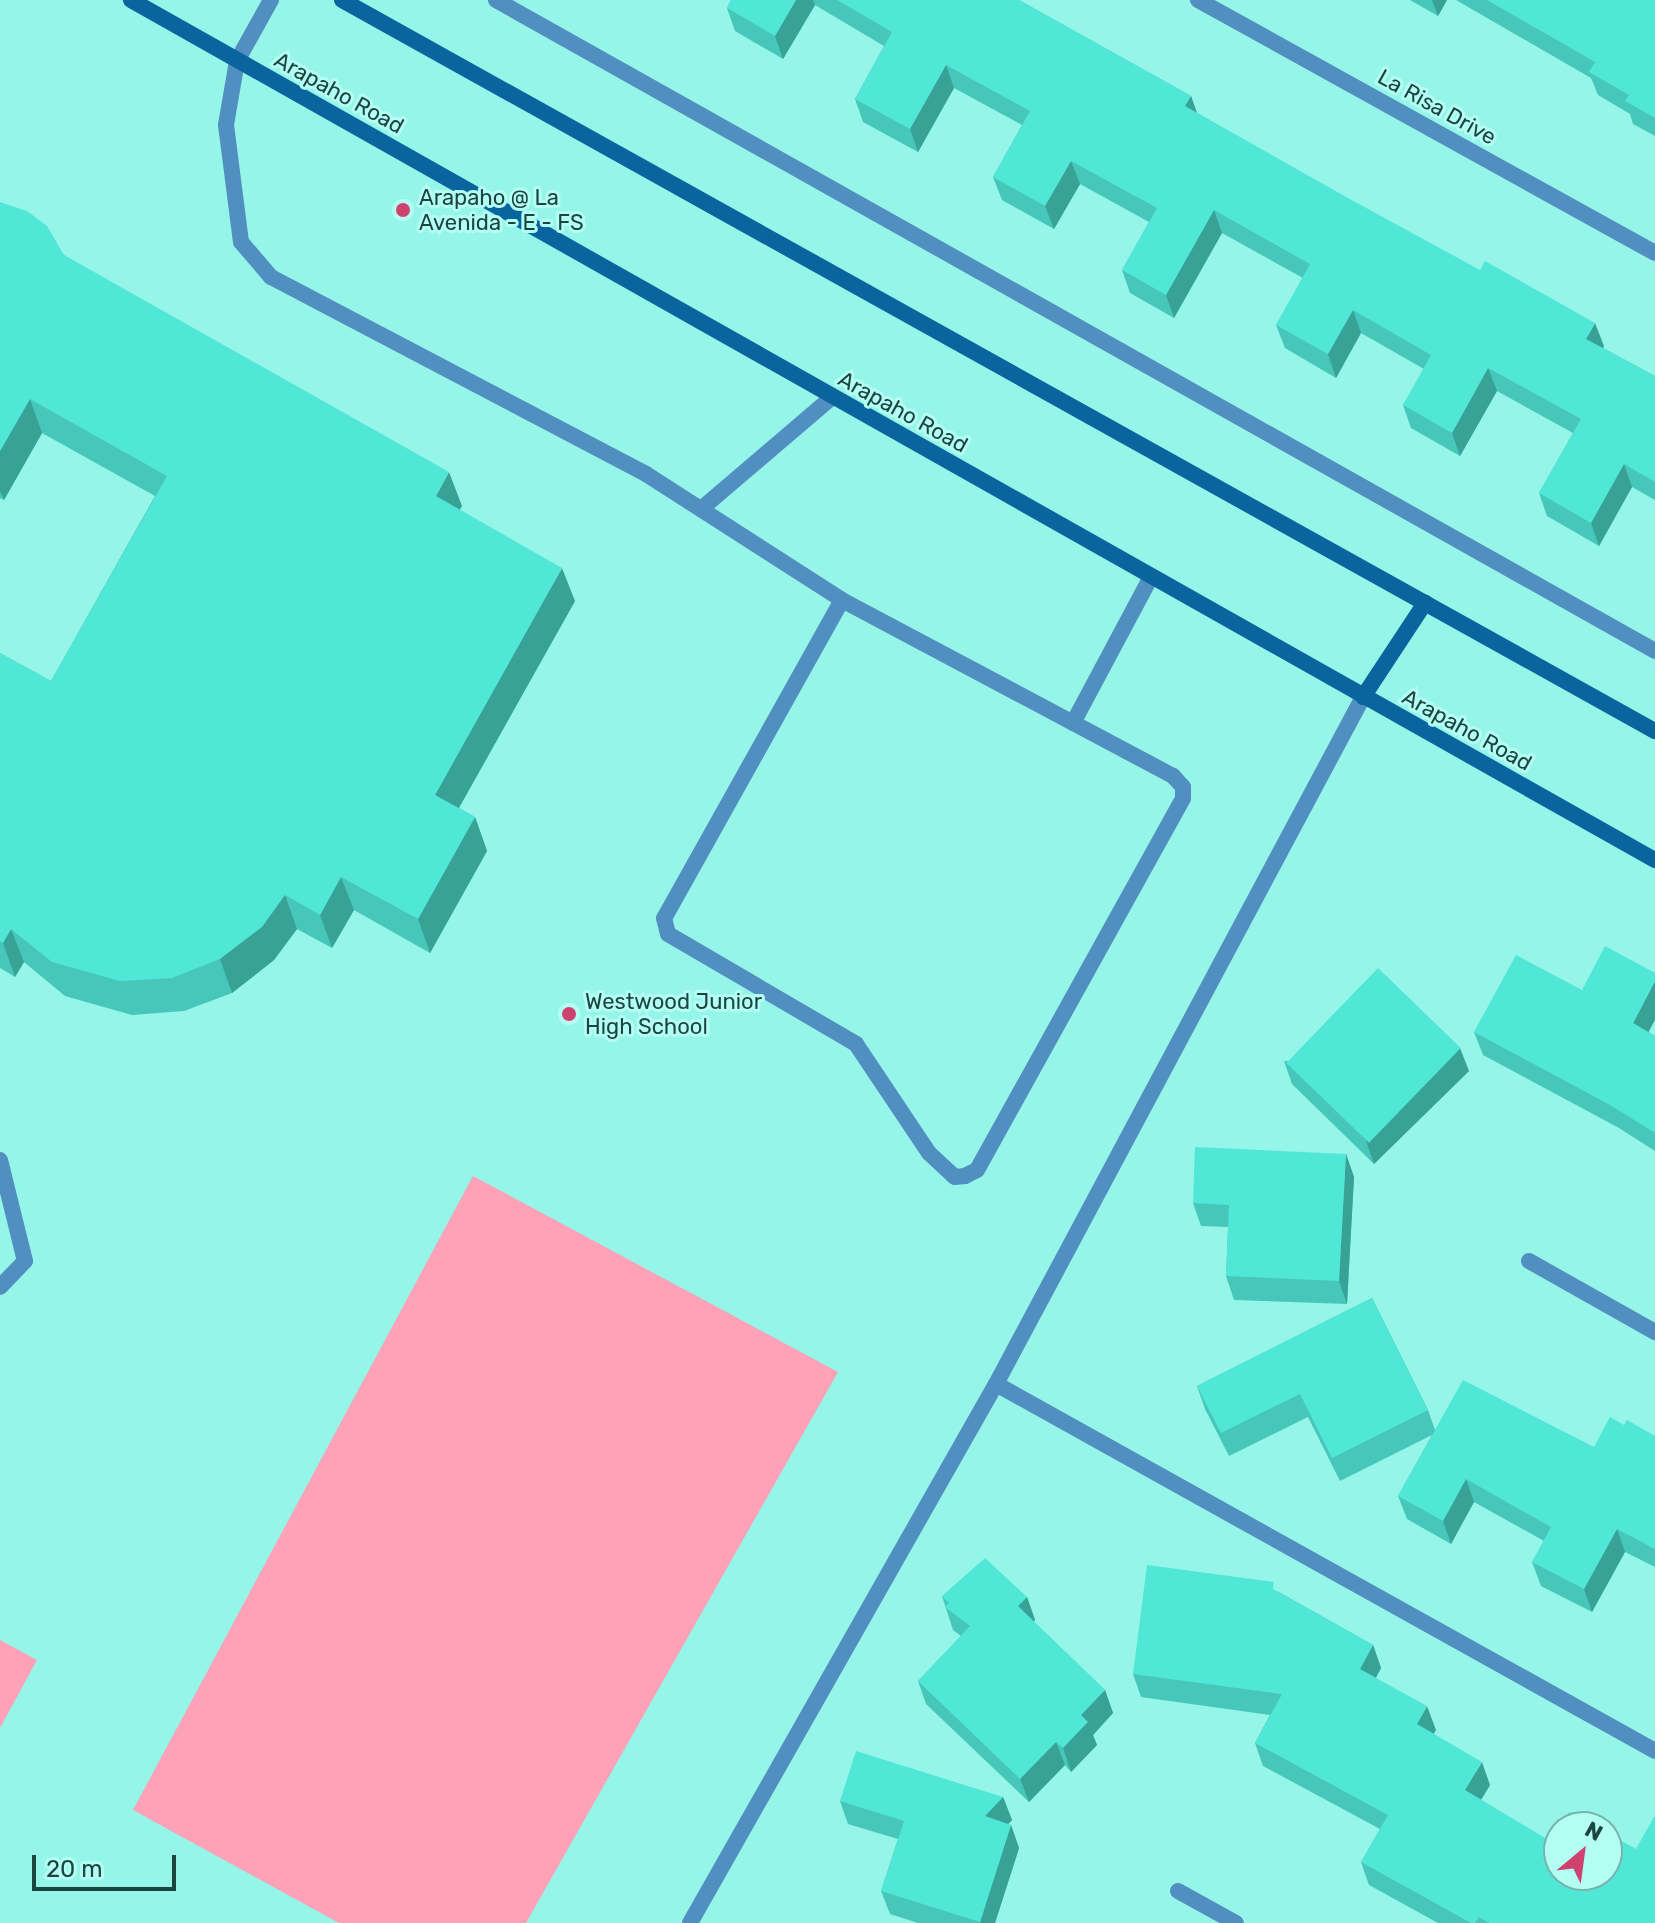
<!DOCTYPE html>
<html>
<head>
<meta charset="utf-8">
<style>
	body { margin:0 }
	#map { position:relative; width:1655px; height:1923px; overflow:hidden; background:#95f5e8; font-family:Rubik,sans-serif }
	div>[style] { position:absolute }
	.green>* { inset:0; background:#ffa1b7 }
	.lane>* { height:16px; margin:-8px; padding:0 8px; transform-origin:8px; border-radius:8px; background:#528fc1 }
	.street>* { height:16px; margin:-8px; padding:0 8px; transform-origin:8px; border-radius:8px; background:#528fc1 }
	.secondary>* { height:16px; margin:-8px; padding:0 8px; transform-origin:8px; border-radius:8px; background:#0a659f }
	.wall>* { inset:0; background:#46c7b9 }
	.shaded-wall>* { inset:0; background:#39a296 }
	.building>* { inset:0; background:#51e7d7; transform-origin:0 0 }
	.dots>* { width:22px; height:22px; translate:-50% -50%; box-sizing:border-box; border:4px solid #b4fff4; border-radius:50% }
	span { translate:-50% -50%; white-space:nowrap; text-align:center; line-height:1.15; -webkit-text-stroke:6px #b4fff4; paint-order:stroke }
	.street-label { font-size:22px; color:#1c4540 }
	.poi-label { font-size:22px; color:#1c4540 }
	.left { translate:0 -50%; text-align:left }
	.north { position:absolute; left:1543px; top:1811px; width:80px; height:80px; box-sizing:border-box; background:#b4fff4; border:2px solid #77b5ac; border-radius:50%; rotate:29deg; font-size:22px; font-weight:700; line-height:32px; text-align:center; color:#1c4540 }
	.north::after { content:''; display:block; margin:auto; width:28px; height:36px; background:#cf426f; clip-path:polygon(50% 0,100% 100%,50% 72%,0 100%) }
	.scale { position:absolute; left:32px; top:1855px; width:144px; height:36px; box-sizing:border-box; border:4px solid #1c4540; border-top:0; padding-left:10px; font-size:24px; line-height:28px; white-space:nowrap; color:#1c4540; -webkit-text-stroke:6px #b4fff4; paint-order:stroke }
</style>
</head>
<body>
<div id="map">
	<div class="green">
		<i style="clip-path:polygon(473px 1176px,838px 1372px,526px 1923px,339px 1923px,133px 1810px)"></i>
		<i style="clip-path:polygon(0 1640px,37px 1660px,0 1728px)"></i>
	</div>
	<div class="lane">
		<i style="left:496px;top:0;width:1329px;rotate:29.32deg"></i>
		<i style="left:237px;top:61px;width:65px;rotate:99.8deg"></i>
		<i style="left:226px;top:125px;width:118px;rotate:82.7deg"></i>
		<i style="left:241px;top:242px;width:46px;rotate:49.4deg"></i>
		<i style="left:271px;top:277px;width:424px;rotate:27.7deg"></i>
		<i style="left:646px;top:474px;width:233px;rotate:32.7deg"></i>
		<i style="left:842px;top:600px;width:364px;rotate:119.2deg"></i>
		<i style="left:664px;top:918px;width:16px;rotate:76deg"></i>
		<i style="left:668px;top:934px;width:218px;rotate:30.3deg"></i>
		<i style="left:856px;top:1044px;width:131px;rotate:56.2deg"></i>
		<i style="left:929px;top:1153px;width:35px;rotate:43deg"></i>
		<i style="left:955px;top:1177px;width:10px;rotate:-6deg"></i>
		<i style="left:965px;top:1176px;width:13px;rotate:-27deg"></i>
		<i style="left:977px;top:1170px;width:425px;rotate:-61deg"></i>
		<i style="left:1183px;top:798px;width:11px;rotate:-90deg"></i>
		<i style="left:1183px;top:787px;width:15px;rotate:-132deg"></i>
		<i style="left:1173px;top:776px;width:375px;rotate:-152deg"></i>
		<i style="left:701px;top:509px;width:172px;rotate:-40.5deg"></i>
		<i style="left:1073px;top:723px;width:166px;rotate:-61.9deg"></i>
		<i style="left:0;top:1160px;width:104px;rotate:76.1deg"></i>
		<i style="left:25px;top:1261px;width:36px;rotate:134deg"></i>
		<i style="left:996px;top:1384px;width:779px;rotate:-61.89deg"></i>
		<i style="left:690px;top:1923px;width:620px;rotate:-60.42deg"></i>
		<i style="left:996px;top:1384px;width:754px;rotate:29.11deg"></i>
	</div>
	<div class="street">
		<i style="left:1198px;top:0;width:522px;rotate:28.97deg"></i>
		<i style="left:237px;top:61px;width:70px;rotate:-60.9deg"></i>
		<i style="left:1529px;top:1261px;width:145px;rotate:29.4deg"></i>
		<i style="left:1178px;top:1891px;width:66px;rotate:28.9deg"></i>
	</div>
	<div class="secondary">
		<i style="left:131px;top:0;width:1750px;rotate:29.44deg"></i>
		<i style="left:342px;top:0;width:1503px;rotate:29.11deg"></i>
		<i style="left:1363px;top:697px;width:113px;rotate:-56.6deg"></i>
	</div>
	<div class="wall">
		<i style="clip-path:polygon(731px 0,1019px 0,1191px 96px,1197px 113px,1604px 346px,1603px 348px,1655px 376px,1655px 500px,1632px 487px,1599px 546px,1547px 516px,1539px 493px,1573px 433px,1497px 391px,1460px 456px,1411px 428px,1403px 405px,1424px 369px,1361px 333px,1336px 378px,1285px 348px,1276px 325px,1303px 278px,1222px 233px,1174px 318px,1130px 293px,1122px 270px,1149px 222px,1080px 184px,1054px 229px,1002px 200px,993px 177px,1022px 125px,954px 88px,918px 152px,863px 122px,855px 99px,884px 46px,815px 5px,783px 59px,735px 31px,727px 8px)"></i>
		<i style="clip-path:polygon(1410px 0,1447px 0,1438px 16px)"></i>
		<i style="clip-path:polygon(1456px 0,1655px 0,1655px 136px,1633px 124px,1630px 114px,1598px 95px,1591px 78px)"></i>
		<i style="clip-path:polygon(0 202px,64px 255px,462px 506px,459px 510px,575px 601px,459px 808px,475px 817px,487px 851px,430px 953px,354px 910px,332px 948px,297px 929px,274px 960px,232px 993px,184px 1011px,132px 1015px,65px 996px,24px 962px,15px 977px,0 968px,0 653px,51px 681px,155px 496px,42px 433px,4px 500px,0 498px)"></i>
		<i style="clip-path:polygon(1582px 990px,1655px 1036px,1655px 1151px,1619px 1128px,1483px 1055px,1474px 1032px)"></i>
		<i style="clip-path:polygon(1284px 1061px,1469px 1071px,1374px 1164px,1292px 1084px)"></i>
		<i style="clip-path:polygon(1346px 1154px,1354px 1177px,1347px 1304px,1234px 1300px,1226px 1276px,1228px 1227px,1201px 1226px,1193px 1203px)"></i>
		<i style="clip-path:polygon(1372px 1298px,1428px 1410px,1435px 1430px,1594px 1447px,1624px 1425px,1655px 1436px,1655px 1567px,1625px 1552px,1592px 1612px,1541px 1586px,1532px 1562px,1544px 1541px,1474px 1502px,1451px 1544px,1407px 1519px,1398px 1496px,1432px 1435px,1340px 1481px,1308px 1417px,1229px 1456px,1205px 1409px,1197px 1386px)"></i>
		<i style="clip-path:polygon(1277px 1591px,1373px 1645px,1381px 1668px,1376px 1678px,1436px 1730px,1433px 1733px,1490px 1785px,1481px 1800px,1655px 1923px,1438px 1923px,1369px 1885px,1361px 1862px,1380px 1829px,1263px 1766px,1255px 1743px,1270px 1715px,1141px 1697px,1133px 1674px)"></i>
		<i style="clip-path:polygon(942px 1596px,1027px 1597px,1035px 1620px,1034px 1622px,1105px 1690px,1113px 1713px,1093px 1735px,1097px 1745px,1071px 1772px,1065px 1765px,1029px 1802px,926px 1704px,918px 1681px,961px 1636px,953px 1630px)"></i>
		<i style="clip-path:polygon(1003px 1797px,1012px 1820px,1008px 1824px,1011px 1825px,1019px 1848px,995px 1923px,918px 1923px,890px 1914px,881px 1891px,898px 1839px,848px 1824px,840px 1801px)"></i>
	</div>
	<div class="shaded-wall">
		<i style="clip-path:polygon(796px 0,813px 0,815px 5px,783px 59px,775px 36px)"></i>
		<i style="clip-path:polygon(1432px 0,1447px 0,1438px 16px)"></i>
		<i style="clip-path:polygon(946px 65px,954px 88px,918px 152px,910px 129px)"></i>
		<i style="clip-path:polygon(1191px 96px,1199px 119px,1185px 106px)"></i>
		<i style="clip-path:polygon(1071px 161px,1080px 184px,1054px 229px,1045px 206px)"></i>
		<i style="clip-path:polygon(1214px 210px,1222px 233px,1174px 318px,1166px 295px)"></i>
		<i style="clip-path:polygon(1353px 310px,1361px 333px,1336px 378px,1328px 354px)"></i>
		<i style="clip-path:polygon(1595px 323px,1604px 346px,1595px 362px,1586px 339px)"></i>
		<i style="clip-path:polygon(1488px 368px,1497px 391px,1460px 456px,1452px 433px)"></i>
		<i style="clip-path:polygon(30px 399px,42px 433px,4px 500px,0 491px,0 451px)"></i>
		<i style="clip-path:polygon(1624px 464px,1632px 487px,1599px 546px,1591px 523px)"></i>
		<i style="clip-path:polygon(449px 472px,462px 506px,448px 530px,436px 496px)"></i>
		<i style="clip-path:polygon(562px 568px,575px 601px,447px 829px,435px 795px)"></i>
		<i style="clip-path:polygon(475px 817px,487px 851px,430px 953px,418px 919px)"></i>
		<i style="clip-path:polygon(341px 877px,354px 910px,332px 948px,320px 915px)"></i>
		<i style="clip-path:polygon(285px 895px,297px 929px,274px 960px,232px 993px,220px 959px)"></i>
		<i style="clip-path:polygon(11px 929px,24px 962px,15px 977px,3px 943px)"></i>
		<i style="clip-path:polygon(1655px 981px,1655px 1020px,1641px 1046px,1633px 1023px)"></i>
		<i style="clip-path:polygon(1460px 1048px,1469px 1071px,1374px 1164px,1366px 1141px)"></i>
		<i style="clip-path:polygon(1346px 1154px,1354px 1177px,1347px 1304px,1339px 1281px)"></i>
		<i style="clip-path:polygon(1466px 1479px,1474px 1502px,1451px 1544px,1443px 1521px)"></i>
		<i style="clip-path:polygon(1617px 1529px,1625px 1552px,1592px 1612px,1584px 1589px)"></i>
		<i style="clip-path:polygon(1027px 1597px,1035px 1620px,1026px 1629px,1018px 1606px)"></i>
		<i style="clip-path:polygon(1373px 1645px,1381px 1668px,1368px 1692px,1360px 1669px)"></i>
		<i style="clip-path:polygon(1105px 1690px,1113px 1713px,1093px 1735px,1097px 1745px,1071px 1772px,1063px 1748px,1081px 1715px)"></i>
		<i style="clip-path:polygon(1427px 1706px,1436px 1730px,1426px 1747px,1417px 1724px)"></i>
		<i style="clip-path:polygon(1056px 1742px,1065px 1765px,1029px 1802px,1020px 1779px)"></i>
		<i style="clip-path:polygon(1482px 1762px,1490px 1785px,1473px 1813px,1465px 1790px)"></i>
		<i style="clip-path:polygon(1003px 1797px,1012px 1820px,993px 1840px,985px 1816px)"></i>
		<i style="clip-path:polygon(1011px 1825px,1019px 1848px,995px 1923px,980px 1923px)"></i>
	</div>
	<div class="building">
		<i style="clip-path:polygon(731px 0,796px 0,775px 36px,727px 8px)"></i>
		<i style="clip-path:polygon(837px 0,1019px 0,1191px 96px,1185px 106px,1348px 198px,1480px 270px,1485px 261px,1595px 323px,1586px 339px,1655px 376px,1655px 482px,1624px 464px,1591px 523px,1539px 493px,1581px 419px,1488px 368px,1452px 433px,1403px 405px,1431px 355px,1353px 310px,1328px 354px,1276px 325px,1310px 264px,1214px 210px,1166px 295px,1122px 270px,1157px 208px,1071px 161px,1045px 206px,993px 177px,1030px 111px,946px 65px,910px 129px,855px 99px,892px 32px)"></i>
		<i style="clip-path:polygon(1487px 0,1655px 0,1655px 118px,1625px 101px,1629px 95px,1589px 72px,1595px 62px)"></i>
		<i style="clip-path:polygon(0 202px,27px 211px,47px 226px,64px 255px,449px 472px,436px 496px,562px 568px,435px 795px,475px 817px,418px 919px,341px 877px,320px 915px,285px 895px,262px 927px,220px 959px,172px 978px,120px 981px,52px 962px,11px 929px,3px 943px,0 941px,0 653px,51px 681px,167px 476px,30px 399px,0 451px)"></i>
		<i style="clip-path:polygon(1605px 946px,1655px 973px,1655px 981px,1633px 1023px,1655px 1036px,1655px 1133px,1610px 1105px,1474px 1032px,1516px 955px,1582px 990px)"></i>
		<i style="left:1378px;top:968px;width:115px;height:132px;rotate:44deg"></i>
		<i style="clip-path:polygon(1195px 1147px,1346px 1154px,1339px 1281px,1226px 1276px,1229px 1205px,1193px 1203px)"></i>
		<i style="clip-path:polygon(1372px 1298px,1428px 1410px,1332px 1458px,1300px 1394px,1221px 1433px,1197px 1386px)"></i>
		<i style="clip-path:polygon(1463px 1380px,1594px 1447px,1610px 1417px,1624px 1425px,1627px 1420px,1655px 1436px,1655px 1549px,1617px 1529px,1584px 1589px,1532px 1562px,1551px 1527px,1466px 1479px,1443px 1521px,1398px 1496px)"></i>
		<i style="clip-path:polygon(985px 1558px,1027px 1597px,1018px 1606px,1105px 1690px,1081px 1715px,1088px 1722px,1063px 1748px,1056px 1742px,1020px 1779px,918px 1681px,970px 1626px,945px 1607px,949px 1603px,942px 1596px)"></i>
		<i style="clip-path:polygon(1147px 1565px,1274px 1582px,1273px 1589px,1373px 1645px,1360px 1669px,1427px 1706px,1417px 1724px,1482px 1762px,1465px 1790px,1552px 1842px,1559px 1830px,1559px 1875px,1607px 1875px,1607px 1833px,1636px 1849px,1654px 1817px,1655px 1817px,1655px 1923px,1489px 1923px,1479px 1917px,1475px 1923px,1471px 1923px,1361px 1862px,1388px 1815px,1255px 1743px,1282px 1694px,1133px 1674px)"></i>
		<i style="clip-path:polygon(856px 1751px,1003px 1797px,985px 1816px,1011px 1825px,980px 1922px,881px 1891px,904px 1821px,840px 1801px)"></i>
		<i style="clip-path:polygon(1569px 1812px,1596px 1827px,1561px 1827px)"></i>
	</div>
	<div class="dots">
		<i style="left:403px;top:210px;background:#cf426f"></i>
		<i style="left:569px;top:1014px;background:#cf426f"></i>
	</div>
	<div class="street-label">
		<span style="left:339px;top:93px;rotate:29deg">Arapaho Road</span>
		<span style="left:1437px;top:107px;rotate:29deg">La Risa Drive</span>
		<span style="left:903px;top:412px;rotate:29deg">Arapaho Road</span>
		<span style="left:1467px;top:730px;rotate:29deg">Arapaho Road</span>
	</div>
	<div class="poi-label">
		<span class="left" style="left:419px;top:210px">Arapaho @ La<br>Avenida - E - FS</span>
		<span class="left" style="left:585px;top:1014px">Westwood Junior<br>High School</span>
	</div>
	<div class="north">N</div>
	<div class="scale">20 m</div>
</div>
</body>
</html>
